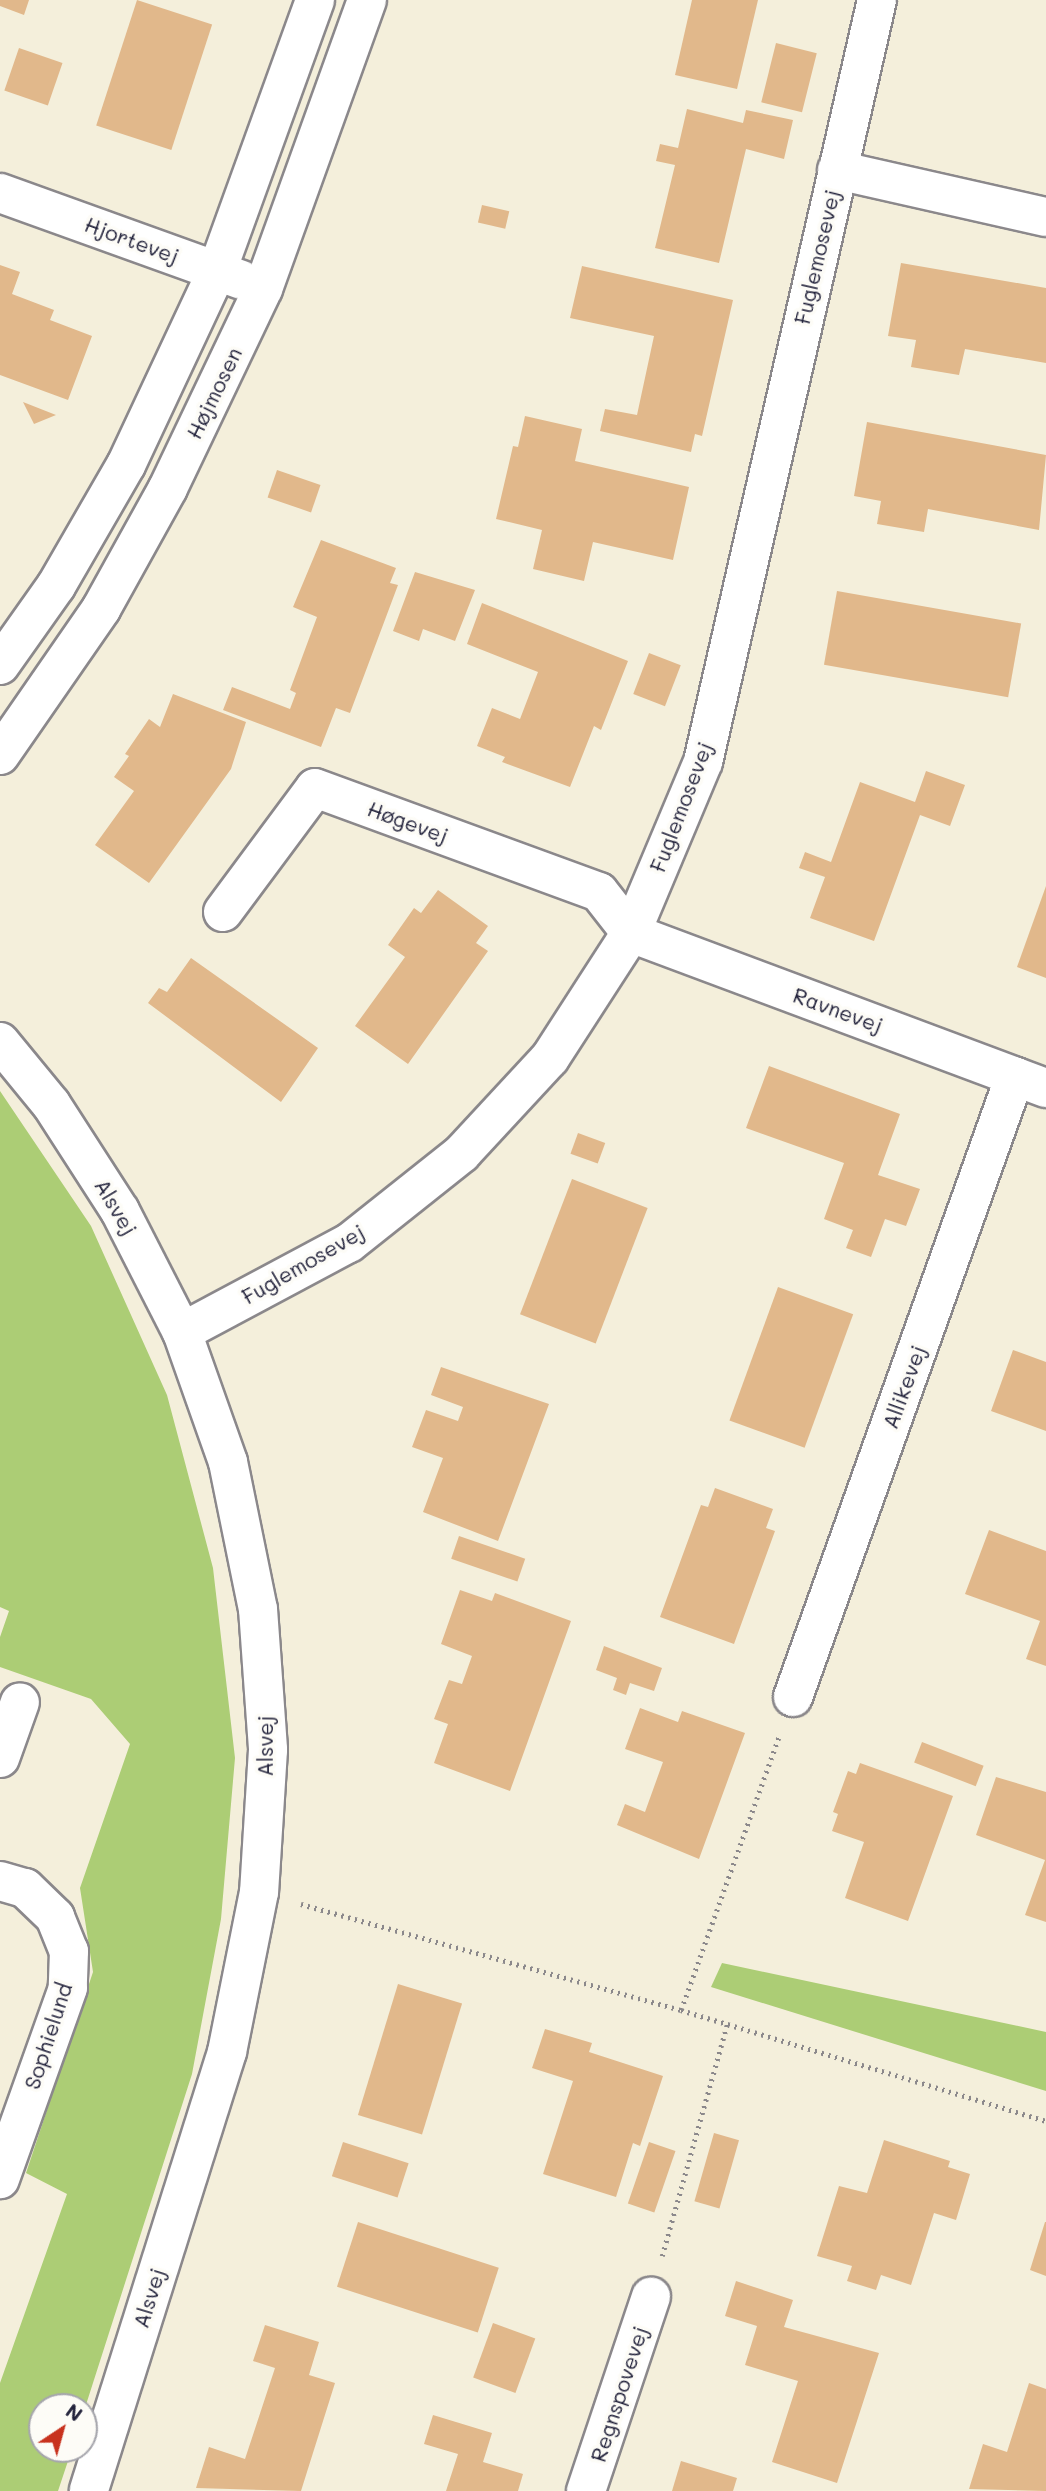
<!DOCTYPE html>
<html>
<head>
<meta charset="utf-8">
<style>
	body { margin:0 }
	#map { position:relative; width:1046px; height:2491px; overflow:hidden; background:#f4efdb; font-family:Mali,sans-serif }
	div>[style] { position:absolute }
	.green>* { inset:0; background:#accd75 }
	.building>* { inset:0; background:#e1b88b; transform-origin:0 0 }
	.path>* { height:4.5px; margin-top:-2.25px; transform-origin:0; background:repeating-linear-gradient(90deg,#8b888b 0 2px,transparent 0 7px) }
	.roads { filter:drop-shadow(2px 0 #8b888b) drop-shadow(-2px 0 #8b888b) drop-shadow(0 2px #8b888b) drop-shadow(0 -2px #8b888b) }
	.minor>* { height:38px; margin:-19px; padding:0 19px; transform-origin:19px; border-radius:19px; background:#fff }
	span { translate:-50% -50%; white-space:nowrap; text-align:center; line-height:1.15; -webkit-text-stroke:7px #fdfcf7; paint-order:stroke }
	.street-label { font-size:21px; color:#22223b }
	.north { position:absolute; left:28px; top:2393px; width:70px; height:70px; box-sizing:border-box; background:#fdfcf7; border:2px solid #a5a5ac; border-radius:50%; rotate:36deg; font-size:19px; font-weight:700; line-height:28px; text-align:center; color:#22223b }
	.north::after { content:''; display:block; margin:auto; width:24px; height:32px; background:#c8321e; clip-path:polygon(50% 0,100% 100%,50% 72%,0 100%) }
</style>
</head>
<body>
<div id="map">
	<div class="green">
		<i style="clip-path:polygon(0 1091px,91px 1226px,167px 1395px,213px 1568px,235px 1758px,221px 1919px,192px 2074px,84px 2411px,84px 2407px,42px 2407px,42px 2449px,72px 2449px,58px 2491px,0 2491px,0 2383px,67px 2194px,26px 2173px,93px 1972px,80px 1888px,130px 1744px,91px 1699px,0 1667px,0 1637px,9px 1611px,0 1607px)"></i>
		<i style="clip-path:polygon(722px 1963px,1046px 2032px,1046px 2091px,711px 1987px)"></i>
	</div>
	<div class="building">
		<i style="clip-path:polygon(0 0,29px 0,24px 15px,0 6px)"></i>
		<i style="left:137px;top:0;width:79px;height:132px;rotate:18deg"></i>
		<i style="clip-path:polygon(692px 0,758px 0,737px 89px,675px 75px)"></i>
		<i style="left:776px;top:43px;width:42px;height:61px;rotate:14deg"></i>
		<i style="left:19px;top:48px;width:46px;height:45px;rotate:19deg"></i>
		<i style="clip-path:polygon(687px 109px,743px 123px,746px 110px,793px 120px,784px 159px,746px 149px,719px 263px,655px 248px,675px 165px,656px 161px,660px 144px,678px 148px)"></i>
		<i style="left:482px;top:205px;width:28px;height:18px;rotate:13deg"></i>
		<i style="clip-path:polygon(901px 263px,1046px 288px,1046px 363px,965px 349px,959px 375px,911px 367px,916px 340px,888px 336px)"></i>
		<i style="clip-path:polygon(0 265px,20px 272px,12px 294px,54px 310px,50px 320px,92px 336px,68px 400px,0 375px)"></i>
		<i style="clip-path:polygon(582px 266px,733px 300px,702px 436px,695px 434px,691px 452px,600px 431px,605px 409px,637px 415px,654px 336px,570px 318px)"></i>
		<i style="clip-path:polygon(23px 402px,56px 415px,34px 424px)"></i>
		<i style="clip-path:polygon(525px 416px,582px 429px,575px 461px,689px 487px,673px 560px,593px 542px,584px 581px,533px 569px,542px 530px,496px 519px,513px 446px,518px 447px)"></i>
		<i style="clip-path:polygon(867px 422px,1046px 455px,1039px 530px,928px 509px,924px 532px,877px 524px,881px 501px,854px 496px)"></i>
		<i style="left:277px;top:470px;width:46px;height:29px;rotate:19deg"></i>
		<i style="clip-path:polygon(321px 540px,396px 568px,390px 583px,398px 585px,350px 713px,336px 708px,321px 747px,223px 710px,232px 687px,290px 709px,296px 693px,290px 690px,317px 617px,293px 607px)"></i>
		<i style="clip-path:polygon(415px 572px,475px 590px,455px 641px,423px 629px,419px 641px,393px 631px)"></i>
		<i style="left:837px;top:591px;width:187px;height:75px;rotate:10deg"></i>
		<i style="clip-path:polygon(482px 603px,628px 661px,601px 730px,594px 726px,570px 787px,502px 762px,505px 757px,477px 746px,492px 708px,520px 719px,538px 672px,467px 644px)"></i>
		<i style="left:649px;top:653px;width:34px;height:44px;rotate:21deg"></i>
		<i style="clip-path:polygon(173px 694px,246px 722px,231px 769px,149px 883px,95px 845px,134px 791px,114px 777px,129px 756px,125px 754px,149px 719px,160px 727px)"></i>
		<i style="clip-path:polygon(926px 771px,965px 785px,950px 826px,920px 815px,874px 941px,810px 918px,825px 877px,799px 868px,805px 852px,831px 862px,860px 782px,915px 802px)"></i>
		<i style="clip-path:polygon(1046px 886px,1046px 978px,1017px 967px)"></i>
		<i style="clip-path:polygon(438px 890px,488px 926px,476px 943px,488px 951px,408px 1064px,355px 1026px,405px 957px,388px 945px,414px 908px,421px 913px)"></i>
		<i style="clip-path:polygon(191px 958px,318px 1048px,281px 1102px,148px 1003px,159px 988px,167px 992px)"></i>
		<i style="clip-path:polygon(769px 1066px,900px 1114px,878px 1175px,920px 1189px,906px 1226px,885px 1219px,871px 1257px,846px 1248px,853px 1230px,824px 1219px,844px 1163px,746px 1128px)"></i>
		<i style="left:578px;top:1133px;width:29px;height:22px;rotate:20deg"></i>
		<i style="left:572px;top:1179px;width:81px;height:145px;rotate:21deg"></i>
		<i style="left:778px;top:1287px;width:80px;height:142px;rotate:20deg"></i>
		<i style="clip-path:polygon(1013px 1350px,1046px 1362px,1046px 1431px,991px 1411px)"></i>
		<i style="clip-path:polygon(441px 1367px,549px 1404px,498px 1541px,423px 1512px,443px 1458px,412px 1447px,426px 1410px,458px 1421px,463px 1407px,431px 1395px)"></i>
		<i style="clip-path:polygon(715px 1488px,773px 1509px,766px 1528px,775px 1531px,734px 1644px,660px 1617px,701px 1505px,708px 1507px)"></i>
		<i style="clip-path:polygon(989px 1530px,1046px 1551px,1046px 1666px,1026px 1659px,1040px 1621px,965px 1594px)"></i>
		<i style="left:459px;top:1536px;width:70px;height:24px;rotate:19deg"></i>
		<i style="clip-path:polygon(460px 1590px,492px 1601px,495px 1593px,571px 1621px,510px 1791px,434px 1763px,448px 1724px,434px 1719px,449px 1680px,462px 1684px,472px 1656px,441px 1644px)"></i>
		<i style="clip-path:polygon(604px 1646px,662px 1668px,654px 1691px,630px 1683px,626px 1695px,613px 1690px,617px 1678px,596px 1670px)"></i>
		<i style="clip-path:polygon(640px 1708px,678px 1722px,682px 1711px,745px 1733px,699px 1859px,617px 1825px,625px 1804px,645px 1812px,663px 1762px,625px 1749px)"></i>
		<i style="left:922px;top:1742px;width:66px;height:22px;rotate:21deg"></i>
		<i style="clip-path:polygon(860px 1763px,953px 1796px,908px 1921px,845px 1898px,864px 1842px,832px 1831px,838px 1814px,833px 1812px,848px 1771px,856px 1774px)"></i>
		<i style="clip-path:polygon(996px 1777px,1046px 1792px,1046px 1922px,1025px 1915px,1045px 1860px,976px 1835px)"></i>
		<i style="left:398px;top:1984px;width:67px;height:137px;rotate:17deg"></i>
		<i style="clip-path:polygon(545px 2029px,592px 2043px,589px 2052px,663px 2076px,640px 2146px,633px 2143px,616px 2197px,543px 2174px,573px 2081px,532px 2068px)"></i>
		<i style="left:714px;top:2133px;width:26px;height:71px;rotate:16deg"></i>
		<i style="clip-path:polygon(884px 2140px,950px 2161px,948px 2167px,970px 2174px,956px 2220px,934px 2213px,911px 2285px,881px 2275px,876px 2290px,847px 2281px,852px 2266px,817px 2256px,839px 2186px,867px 2193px)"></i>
		<i style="left:343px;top:2142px;width:69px;height:36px;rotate:18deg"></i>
		<i style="left:649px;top:2142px;width:28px;height:65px;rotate:19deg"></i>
		<i style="left:358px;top:2222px;width:148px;height:68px;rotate:18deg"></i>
		<i style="clip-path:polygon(1045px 2222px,1046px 2222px,1046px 2276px,1030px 2270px)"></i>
		<i style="clip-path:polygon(736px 2281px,793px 2300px,784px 2327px,879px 2353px,837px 2483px,772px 2462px,798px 2381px,745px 2365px,757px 2326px,725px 2316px)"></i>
		<i style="left:493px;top:2323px;width:45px;height:58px;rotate:20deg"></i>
		<i style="clip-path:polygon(265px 2325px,319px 2342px,309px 2375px,335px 2383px,301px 2491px,196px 2488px,209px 2447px,245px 2459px,275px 2368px,253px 2361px)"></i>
		<i style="clip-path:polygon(1029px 2383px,1046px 2389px,1046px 2491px,969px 2489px,983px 2444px,1007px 2452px)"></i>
		<i style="clip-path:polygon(433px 2415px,492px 2433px,483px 2462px,523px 2474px,518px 2491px,446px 2491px,458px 2454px,424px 2444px)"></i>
		<i style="clip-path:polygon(681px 2461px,737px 2478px,733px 2491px,672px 2491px)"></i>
	</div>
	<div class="path">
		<i style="left:301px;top:1904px;width:395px;rotate:15.6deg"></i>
		<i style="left:681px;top:2010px;width:382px;rotate:16.9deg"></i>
		<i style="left:681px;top:2010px;width:290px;rotate:-70.3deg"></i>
		<i style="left:662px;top:2256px;width:241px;rotate:-74.3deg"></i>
	</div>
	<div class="roads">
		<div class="minor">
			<i style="left:837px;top:170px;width:214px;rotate:12.7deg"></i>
			<i style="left:0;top:193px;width:256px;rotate:19.8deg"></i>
			<i style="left:0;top:665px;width:97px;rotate:-54.7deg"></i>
			<i style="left:56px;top:586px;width:140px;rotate:-60deg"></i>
			<i style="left:126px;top:465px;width:214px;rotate:-64.9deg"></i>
			<i style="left:217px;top:271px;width:288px;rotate:-70.1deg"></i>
			<i style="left:0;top:755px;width:178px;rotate:-55.3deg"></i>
			<i style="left:101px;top:609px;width:138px;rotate:-61deg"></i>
			<i style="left:168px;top:488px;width:221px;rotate:-64.5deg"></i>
			<i style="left:263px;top:289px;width:307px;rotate:-70.2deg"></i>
			<i style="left:223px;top:912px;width:154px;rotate:-53.4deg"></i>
			<i style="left:315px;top:788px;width:302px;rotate:20.1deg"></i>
			<i style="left:599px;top:892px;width:52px;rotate:52deg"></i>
			<i style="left:631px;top:933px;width:443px;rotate:20.5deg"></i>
			<i style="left:0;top:1042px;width:80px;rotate:50.6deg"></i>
			<i style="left:51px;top:1104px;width:127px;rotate:57.2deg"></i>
			<i style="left:120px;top:1211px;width:136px;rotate:62.9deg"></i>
			<i style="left:182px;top:1332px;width:138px;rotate:70.5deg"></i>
			<i style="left:228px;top:1462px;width:150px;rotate:78.5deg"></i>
			<i style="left:258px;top:1609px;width:141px;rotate:85.9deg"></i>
			<i style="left:268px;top:1750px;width:142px;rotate:93.6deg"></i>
			<i style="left:259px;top:1892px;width:163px;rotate:101.3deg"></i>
			<i style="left:227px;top:2052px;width:460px;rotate:107.5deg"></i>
			<i style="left:182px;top:1332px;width:189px;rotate:-28.1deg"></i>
			<i style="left:349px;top:1243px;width:144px;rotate:-38.5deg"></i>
			<i style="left:462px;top:1153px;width:129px;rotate:-47.2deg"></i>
			<i style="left:550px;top:1058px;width:149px;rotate:-57.1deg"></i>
			<i style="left:631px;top:933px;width:186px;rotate:-67.2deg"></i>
			<i style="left:703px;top:762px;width:782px;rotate:-77.14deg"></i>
			<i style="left:793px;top:1697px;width:659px;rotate:-70.33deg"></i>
			<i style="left:0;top:1758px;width:59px;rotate:-70.3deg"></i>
			<i style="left:0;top:1881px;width:26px;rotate:16deg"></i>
			<i style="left:25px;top:1888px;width:42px;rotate:44deg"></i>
			<i style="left:55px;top:1917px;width:37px;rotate:68deg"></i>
			<i style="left:69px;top:1951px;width:37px;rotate:92deg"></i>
			<i style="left:68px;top:1988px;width:203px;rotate:109.6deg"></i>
			<i style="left:586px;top:2491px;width:205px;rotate:-71.5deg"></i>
		</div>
	</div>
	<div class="street-label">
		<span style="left:132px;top:240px;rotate:20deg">Hjortevej</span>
		<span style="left:817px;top:257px;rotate:-77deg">Fuglemosevej</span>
		<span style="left:214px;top:393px;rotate:-64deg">Højmosen</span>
		<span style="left:681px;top:807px;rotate:-69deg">Fuglemosevej</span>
		<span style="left:408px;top:822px;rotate:20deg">Høgevej</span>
		<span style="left:838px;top:1010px;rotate:20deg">Ravnevej</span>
		<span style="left:116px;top:1207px;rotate:59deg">Alsvej</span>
		<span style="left:303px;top:1264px;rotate:-30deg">Fuglemosevej</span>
		<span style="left:904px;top:1387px;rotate:-70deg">Allikevej</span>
		<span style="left:265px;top:1746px;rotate:-90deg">Alsvej</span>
		<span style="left:48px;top:2036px;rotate:-72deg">Sophielund</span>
		<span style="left:149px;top:2298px;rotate:-73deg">Alsvej</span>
		<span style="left:619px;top:2394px;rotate:-72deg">Regnspovevej</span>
	</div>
	<div class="north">N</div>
</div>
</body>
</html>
